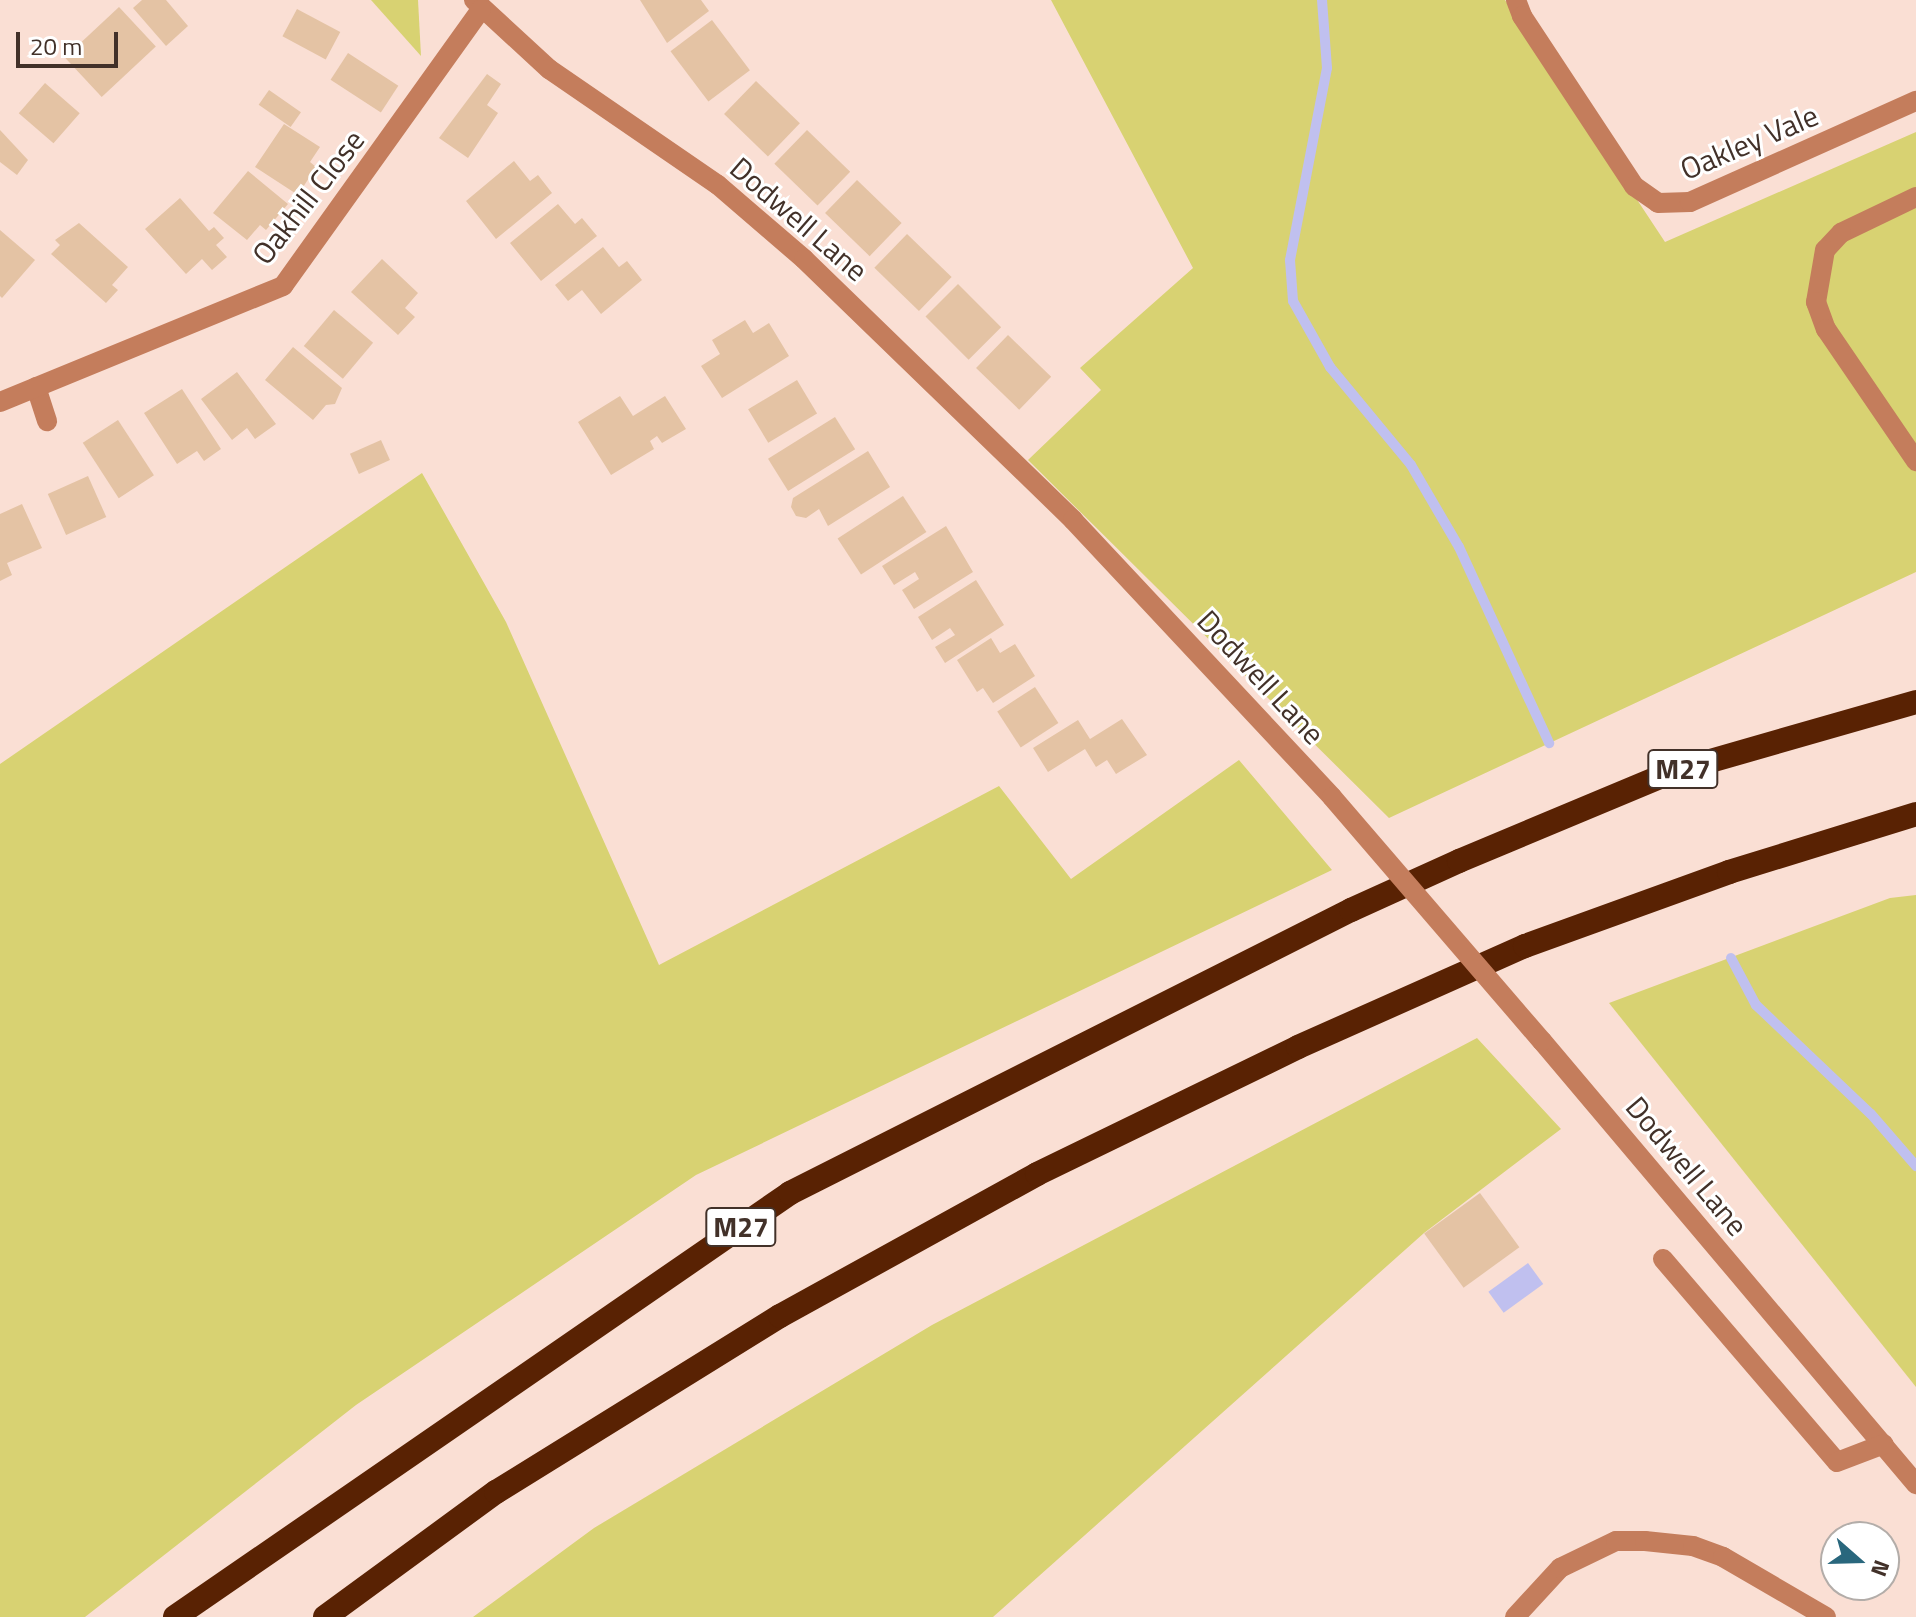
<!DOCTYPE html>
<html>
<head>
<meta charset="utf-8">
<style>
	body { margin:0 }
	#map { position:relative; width:1916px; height:1617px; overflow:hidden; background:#fadfd4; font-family:"Titillium Web",sans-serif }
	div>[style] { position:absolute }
	.green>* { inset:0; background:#d8d272 }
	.water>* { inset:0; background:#c0c0ef; transform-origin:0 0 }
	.stream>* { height:10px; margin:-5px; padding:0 5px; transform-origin:5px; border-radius:5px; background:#c0c0ef }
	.building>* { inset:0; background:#e4c3a4; transform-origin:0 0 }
	.minor>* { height:20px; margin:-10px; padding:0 10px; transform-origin:10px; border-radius:10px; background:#c47d5c }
	.highway>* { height:24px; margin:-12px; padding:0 12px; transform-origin:12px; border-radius:12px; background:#592203 }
	.minor-bridge>* { height:20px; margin:-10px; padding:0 10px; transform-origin:10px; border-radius:10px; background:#c47d5c }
	span { translate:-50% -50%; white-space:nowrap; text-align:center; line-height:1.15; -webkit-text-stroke:6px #fff; paint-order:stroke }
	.shield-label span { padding:2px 6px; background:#fff; border:2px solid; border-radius:6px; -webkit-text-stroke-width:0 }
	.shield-label { font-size:28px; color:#423129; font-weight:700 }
	.street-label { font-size:30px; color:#423129 }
	.north { position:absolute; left:1820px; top:1521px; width:80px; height:80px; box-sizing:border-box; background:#fff; border:2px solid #b3ada9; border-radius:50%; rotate:110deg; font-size:22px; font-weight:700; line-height:32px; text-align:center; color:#423129 }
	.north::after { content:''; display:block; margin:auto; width:28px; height:36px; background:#29677d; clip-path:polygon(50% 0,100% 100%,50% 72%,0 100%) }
	.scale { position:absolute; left:16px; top:32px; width:102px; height:36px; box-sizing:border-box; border:4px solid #423129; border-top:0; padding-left:10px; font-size:24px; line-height:28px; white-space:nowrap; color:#423129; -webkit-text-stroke:6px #fff; paint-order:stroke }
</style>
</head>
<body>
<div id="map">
	<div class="green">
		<i style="clip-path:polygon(371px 0,418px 0,421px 56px)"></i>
		<i style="clip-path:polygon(1051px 0,1505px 0,1665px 242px,1916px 132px,1916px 572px,1389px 818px,1028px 460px,1101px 390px,1080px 368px,1193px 268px)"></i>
		<i style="clip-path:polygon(422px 473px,506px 622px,659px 965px,999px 786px,1071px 879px,1239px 760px,1332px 870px,696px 1175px,356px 1405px,85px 1617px,0 1617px,0 764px)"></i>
		<i style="clip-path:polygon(1916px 895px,1916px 1387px,1609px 1003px,1890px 898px)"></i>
		<i style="clip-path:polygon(1477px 1038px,1561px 1129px,1424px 1233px,993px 1617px,473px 1617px,594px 1528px,932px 1325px)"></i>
	</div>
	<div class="water">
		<i style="left:1528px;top:1263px;width:26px;height:49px;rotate:54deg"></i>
	</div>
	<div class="stream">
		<i style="left:1322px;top:0;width:68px;rotate:85.8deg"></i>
		<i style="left:1327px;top:68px;width:196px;rotate:100.9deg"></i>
		<i style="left:1290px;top:260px;width:41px;rotate:85.8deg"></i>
		<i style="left:1293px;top:301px;width:76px;rotate:60.7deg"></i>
		<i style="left:1330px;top:367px;width:127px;rotate:50.4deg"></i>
		<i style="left:1411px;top:465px;width:95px;rotate:59.7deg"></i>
		<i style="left:1459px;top:547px;width:216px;rotate:65.3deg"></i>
		<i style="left:1731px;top:958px;width:53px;rotate:62deg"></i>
		<i style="left:1756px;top:1005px;width:158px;rotate:43.5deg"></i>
		<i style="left:1871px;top:1114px;width:69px;rotate:49.1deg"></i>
	</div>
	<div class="building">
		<i style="clip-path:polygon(142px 0,166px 0,188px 26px,166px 46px,133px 8px)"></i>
		<i style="clip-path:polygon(640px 0,701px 0,709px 11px,667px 43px)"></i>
		<i style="left:119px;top:7px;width:54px;height:74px;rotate:47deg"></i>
		<i style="left:297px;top:9px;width:49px;height:31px;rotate:28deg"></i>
		<i style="left:712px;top:20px;width:63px;height:52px;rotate:53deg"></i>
		<i style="left:348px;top:53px;width:60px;height:32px;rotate:33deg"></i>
		<i style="clip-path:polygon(487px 74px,501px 84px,487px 105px,498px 113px,468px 158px,439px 138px)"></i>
		<i style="left:756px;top:81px;width:61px;height:46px;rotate:44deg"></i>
		<i style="left:45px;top:83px;width:46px;height:40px;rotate:41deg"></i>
		<i style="left:269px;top:90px;width:39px;height:18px;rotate:35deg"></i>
		<i style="clip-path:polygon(284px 124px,320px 147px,310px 162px,316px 167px,298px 195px,255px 167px)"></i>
		<i style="clip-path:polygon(0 130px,28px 160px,17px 175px,0 162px)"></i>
		<i style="left:807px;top:130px;width:60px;height:47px;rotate:44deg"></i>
		<i style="clip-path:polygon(514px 161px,530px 181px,538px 175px,552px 193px,496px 239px,466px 201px)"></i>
		<i style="clip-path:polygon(248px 171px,288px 204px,266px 230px,260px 225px,247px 240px,213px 213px)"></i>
		<i style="left:857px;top:180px;width:62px;height:46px;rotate:44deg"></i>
		<i style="clip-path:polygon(180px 198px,209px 231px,214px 227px,224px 238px,216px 245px,227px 257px,212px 270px,202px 259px,186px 274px,145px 229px)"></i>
		<i style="clip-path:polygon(558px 204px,575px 224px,582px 218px,597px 236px,541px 281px,510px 243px)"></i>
		<i style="clip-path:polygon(79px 223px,128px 267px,112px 285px,118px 290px,106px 303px,51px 254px,60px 245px,55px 240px)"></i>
		<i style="clip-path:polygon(0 230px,35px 260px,2px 298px,0 296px)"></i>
		<i style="left:907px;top:234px;width:62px;height:47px;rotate:44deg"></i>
		<i style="clip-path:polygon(603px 247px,619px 267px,627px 261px,642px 280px,601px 314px,582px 290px,568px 301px,555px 285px)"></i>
		<i style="clip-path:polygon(382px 259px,418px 293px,405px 308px,415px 317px,398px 335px,351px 292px)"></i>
		<i style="left:958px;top:284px;width:61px;height:46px;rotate:45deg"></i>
		<i style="left:334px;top:310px;width:51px;height:47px;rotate:40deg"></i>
		<i style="clip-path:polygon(745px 320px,753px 333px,769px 323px,789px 356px,722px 398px,701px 366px,720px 354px,712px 340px)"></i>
		<i style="left:1008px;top:335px;width:60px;height:46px;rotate:44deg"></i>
		<i style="clip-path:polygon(293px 347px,342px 388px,335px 404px,326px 405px,313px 420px,265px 380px)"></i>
		<i style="clip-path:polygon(237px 372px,276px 424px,255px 439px,247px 428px,232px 440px,201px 399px)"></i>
		<i style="left:797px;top:380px;width:39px;height:57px;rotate:59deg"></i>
		<i style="clip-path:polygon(182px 389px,221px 449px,204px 461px,197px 451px,177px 464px,144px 413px)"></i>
		<i style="clip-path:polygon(620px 396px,633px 416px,665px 396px,686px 429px,662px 443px,657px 436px,650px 441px,654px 449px,611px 475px,578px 422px)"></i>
		<i style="left:835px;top:417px;width:38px;height:79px;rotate:58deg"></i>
		<i style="left:118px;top:420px;width:66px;height:42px;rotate:57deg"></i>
		<i style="left:381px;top:440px;width:22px;height:34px;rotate:66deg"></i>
		<i style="clip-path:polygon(868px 451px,890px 487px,828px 526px,819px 509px,806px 518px,796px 516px,791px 507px,793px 498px)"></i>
		<i style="left:88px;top:476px;width:45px;height:44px;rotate:66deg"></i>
		<i style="left:903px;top:496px;width:43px;height:78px;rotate:57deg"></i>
		<i style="clip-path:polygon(22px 504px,42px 548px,7px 563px,12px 575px,0 581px,0 514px)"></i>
		<i style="clip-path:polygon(946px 526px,973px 572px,914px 609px,902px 590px,919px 579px,915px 572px,894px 585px,882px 566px)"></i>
		<i style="clip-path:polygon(976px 580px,1004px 625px,945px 663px,935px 647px,955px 635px,950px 628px,932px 640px,918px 617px)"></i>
		<i style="clip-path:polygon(991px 638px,1000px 653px,1015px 644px,1035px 676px,993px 703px,983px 688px,977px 692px,957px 660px)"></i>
		<i style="left:1035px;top:687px;width:43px;height:45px;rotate:57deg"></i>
		<i style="clip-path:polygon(1122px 719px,1147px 755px,1116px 774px,1107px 760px,1096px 767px,1085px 749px,1048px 772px,1033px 748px,1078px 720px,1090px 739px)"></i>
		<i style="left:1480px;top:1193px;width:67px;height:69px;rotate:54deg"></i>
	</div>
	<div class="minor">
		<i style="left:474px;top:0;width:102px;rotate:42.6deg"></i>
		<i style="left:549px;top:69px;width:205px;rotate:34.5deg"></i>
		<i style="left:718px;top:185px;width:113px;rotate:40.7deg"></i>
		<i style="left:804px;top:259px;width:375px;rotate:44.1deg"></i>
		<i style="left:1073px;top:520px;width:379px;rotate:46.9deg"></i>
		<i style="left:1516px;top:0;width:17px;rotate:69deg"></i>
		<i style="left:1522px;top:16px;width:204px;rotate:56.6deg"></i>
		<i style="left:1634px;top:186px;width:29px;rotate:35deg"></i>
		<i style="left:1658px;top:203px;width:32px;rotate:-2deg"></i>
		<i style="left:1690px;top:202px;width:248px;rotate:-24.1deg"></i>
		<i style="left:1916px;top:197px;width:83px;rotate:154.4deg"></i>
		<i style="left:1841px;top:233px;width:23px;rotate:133deg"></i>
		<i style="left:1825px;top:250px;width:53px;rotate:99.8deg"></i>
		<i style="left:1816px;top:302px;width:29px;rotate:70deg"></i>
		<i style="left:1826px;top:329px;width:160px;rotate:55.7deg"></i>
		<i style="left:36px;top:387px;width:36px;rotate:72deg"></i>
		<i style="left:0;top:402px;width:306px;rotate:-22.3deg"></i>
		<i style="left:283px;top:286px;width:340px;rotate:-54.4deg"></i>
		<i style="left:1542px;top:1041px;width:580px;rotate:49.83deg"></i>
		<i style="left:1663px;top:1259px;width:267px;rotate:49.4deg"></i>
		<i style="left:1837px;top:1462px;width:50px;rotate:-21deg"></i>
		<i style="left:1515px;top:1617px;width:67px;rotate:-47.4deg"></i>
		<i style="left:1560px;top:1568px;width:62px;rotate:-25.7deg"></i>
		<i style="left:1616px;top:1541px;width:29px"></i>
		<i style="left:1645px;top:1541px;width:48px;rotate:5.9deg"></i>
		<i style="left:1693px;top:1546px;width:32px;rotate:20deg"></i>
		<i style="left:1723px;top:1557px;width:119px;rotate:30.2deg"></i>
	</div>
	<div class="highway">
		<i style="left:175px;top:1617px;width:747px;rotate:-34.58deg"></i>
		<i style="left:790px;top:1193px;width:628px;rotate:-26.77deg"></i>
		<i style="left:1351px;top:910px;width:119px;rotate:-24.4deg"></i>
		<i style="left:1459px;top:861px;width:231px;rotate:-22.7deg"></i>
		<i style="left:1672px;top:772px;width:254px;rotate:-16deg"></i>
		<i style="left:325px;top:1617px;width:212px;rotate:-36.2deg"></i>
		<i style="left:496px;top:1492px;width:334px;rotate:-31.8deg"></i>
		<i style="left:780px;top:1316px;width:294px;rotate:-28.9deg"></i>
		<i style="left:1037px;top:1174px;width:290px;rotate:-25.9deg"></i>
		<i style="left:1298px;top:1047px;width:248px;rotate:-24deg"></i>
		<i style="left:1525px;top:946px;width:217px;rotate:-19.9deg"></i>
		<i style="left:1729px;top:872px;width:196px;rotate:-17.2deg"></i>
	</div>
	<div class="minor-bridge">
		<i style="left:1332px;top:797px;width:322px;rotate:49.3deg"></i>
	</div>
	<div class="shield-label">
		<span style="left:1683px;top:769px">M27</span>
		<span style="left:741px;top:1227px">M27</span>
	</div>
	<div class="street-label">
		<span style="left:1749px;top:142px;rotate:-23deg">Oakley Vale</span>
		<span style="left:308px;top:197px;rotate:-52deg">Oakhill Close</span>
		<span style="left:799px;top:219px;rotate:41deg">Dodwell Lane</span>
		<span style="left:1261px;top:677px;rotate:47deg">Dodwell Lane</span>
		<span style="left:1687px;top:1166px;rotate:50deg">Dodwell Lane</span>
	</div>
	<div class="north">N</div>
	<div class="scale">20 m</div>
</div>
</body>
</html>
